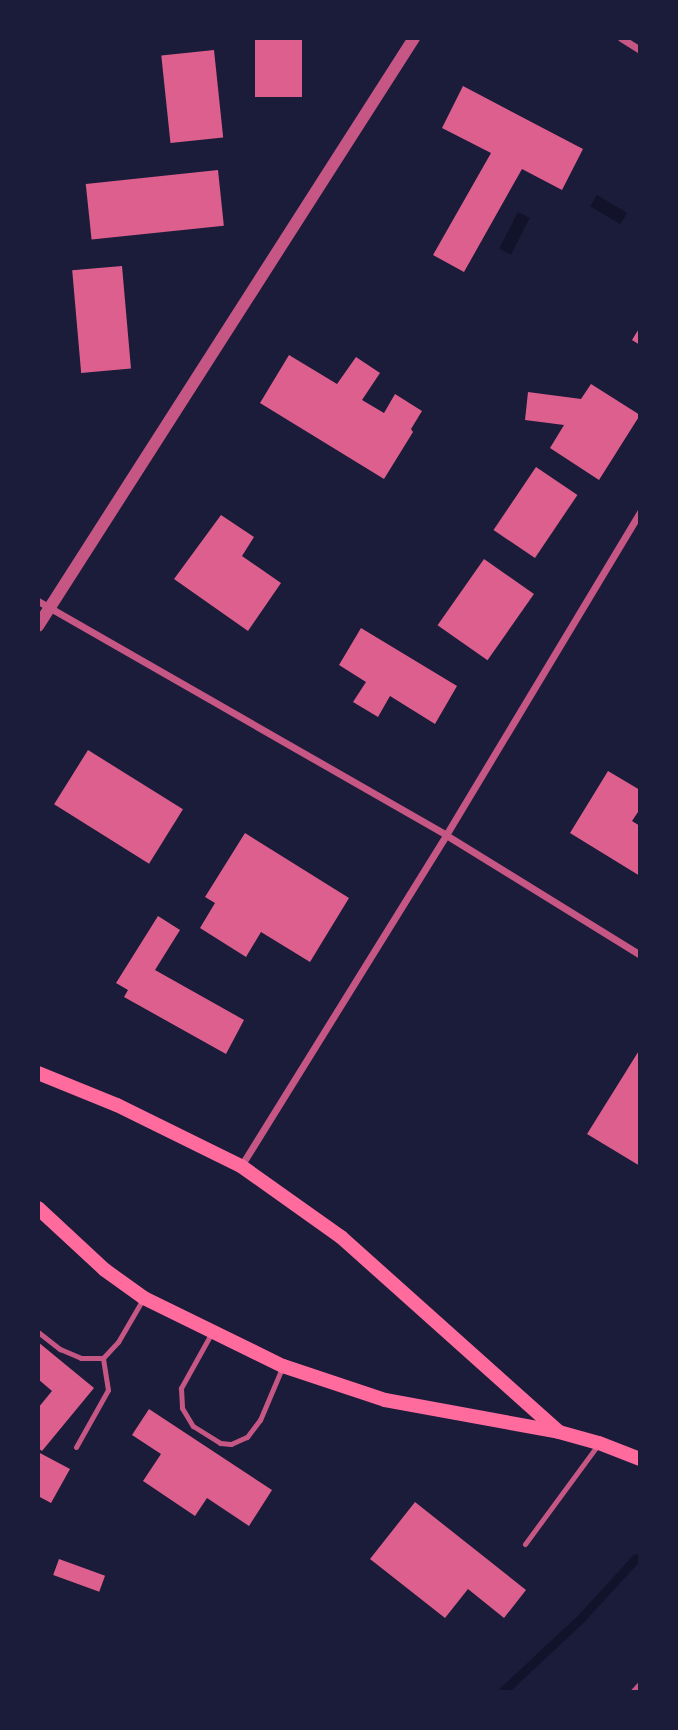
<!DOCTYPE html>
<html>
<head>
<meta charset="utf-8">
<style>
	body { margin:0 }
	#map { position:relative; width:678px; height:1730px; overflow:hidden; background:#1b1b3a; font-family:Ubuntu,sans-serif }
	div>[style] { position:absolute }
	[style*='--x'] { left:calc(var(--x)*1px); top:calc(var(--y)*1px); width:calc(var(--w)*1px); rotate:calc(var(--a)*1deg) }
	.water>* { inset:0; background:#12122b; transform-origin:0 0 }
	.stream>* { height:9px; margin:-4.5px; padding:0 4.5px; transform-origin:4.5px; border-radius:4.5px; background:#12122b }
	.building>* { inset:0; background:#dd5f8e; transform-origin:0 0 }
	.service>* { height:5px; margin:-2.5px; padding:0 2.5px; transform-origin:2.5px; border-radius:2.5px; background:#c65784 }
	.minor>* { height:7px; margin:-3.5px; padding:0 3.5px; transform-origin:3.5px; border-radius:3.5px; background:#c65784 }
	.tertiary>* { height:12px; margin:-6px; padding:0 6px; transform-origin:6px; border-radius:6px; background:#c65784 }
	.secondary>* { height:14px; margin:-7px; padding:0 7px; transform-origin:7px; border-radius:7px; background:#ff6b9d }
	span { translate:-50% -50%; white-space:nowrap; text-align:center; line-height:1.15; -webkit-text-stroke:5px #1b1b3a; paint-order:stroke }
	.frame { position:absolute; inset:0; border:40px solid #1b1b3a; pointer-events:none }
</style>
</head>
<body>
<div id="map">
	<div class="water">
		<i style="left:597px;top:195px;width:35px;height:13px;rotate:31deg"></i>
		<i style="left:518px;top:212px;width:13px;height:41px;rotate:27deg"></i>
	</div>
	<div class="stream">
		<i style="--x:502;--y:1692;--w:108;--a:-43.1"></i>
		<i style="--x:581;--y:1618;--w:81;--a:-47.5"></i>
	</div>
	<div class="building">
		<i style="left:255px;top:38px;width:47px;height:59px"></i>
		<i style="left:214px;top:50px;width:88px;height:53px;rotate:84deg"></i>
		<i style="clip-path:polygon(463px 86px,583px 149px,562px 190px,522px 169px,464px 272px,433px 255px,491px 153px,442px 128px)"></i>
		<i style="left:218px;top:170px;width:56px;height:133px;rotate:84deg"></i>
		<i style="left:122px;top:266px;width:103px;height:50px;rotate:85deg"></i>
		<i style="clip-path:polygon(640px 327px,640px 345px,632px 340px)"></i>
		<i style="clip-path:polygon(289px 355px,337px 384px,356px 357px,380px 373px,362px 400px,384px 413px,395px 394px,422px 411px,411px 429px,413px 432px,384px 479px,260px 403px)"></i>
		<i style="clip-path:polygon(591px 384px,640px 415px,599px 480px,550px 448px,564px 425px,525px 420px,528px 392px,581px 399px)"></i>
		<i style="left:536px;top:467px;width:50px;height:76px;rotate:34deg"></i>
		<i style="clip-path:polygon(221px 515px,254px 537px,242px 556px,281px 583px,248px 631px,174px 579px)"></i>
		<i style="left:484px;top:559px;width:61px;height:81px;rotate:35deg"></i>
		<i style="clip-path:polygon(361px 628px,457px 686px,435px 724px,390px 696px,378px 717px,353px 702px,366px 682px,339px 665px)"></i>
		<i style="left:88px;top:750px;width:112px;height:64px;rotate:32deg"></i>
		<i style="clip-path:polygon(608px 771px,640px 790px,640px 809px,632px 821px,640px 826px,640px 876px,570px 833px)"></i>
		<i style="clip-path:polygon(245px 833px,349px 898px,310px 962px,261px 932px,246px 957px,200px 928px,215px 903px,205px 897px)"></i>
		<i style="clip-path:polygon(158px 916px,180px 930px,155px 970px,244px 1020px,226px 1054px,124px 997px,128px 990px,116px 983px)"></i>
		<i style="clip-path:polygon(640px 1049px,640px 1166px,587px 1134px)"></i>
		<i style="clip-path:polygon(38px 1342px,94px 1388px,42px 1451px,38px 1448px,38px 1408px,52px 1391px,38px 1379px)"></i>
		<i style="clip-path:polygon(149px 1409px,272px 1490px,249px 1526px,207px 1498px,195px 1516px,143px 1481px,161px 1454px,132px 1435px)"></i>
		<i style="clip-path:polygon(38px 1452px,70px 1469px,51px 1503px,38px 1496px)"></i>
		<i style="clip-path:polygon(415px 1502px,526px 1590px,504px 1618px,468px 1589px,445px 1618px,370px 1559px)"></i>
		<i style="left:59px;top:1559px;width:49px;height:17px;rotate:20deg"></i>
	</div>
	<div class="service">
		<i style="--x:38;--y:1332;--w:28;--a:38"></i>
		<i style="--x:60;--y:1349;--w:23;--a:23"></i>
		<i style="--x:81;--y:1358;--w:22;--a:0"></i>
		<i style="--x:103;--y:1358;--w:22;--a:-47"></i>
		<i style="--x:118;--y:1342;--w:50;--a:-59.8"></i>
		<i style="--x:211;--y:1334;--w:62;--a:119.1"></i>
		<i style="--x:181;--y:1388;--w:20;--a:87"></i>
		<i style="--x:182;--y:1408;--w:21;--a:59"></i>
		<i style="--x:193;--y:1426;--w:32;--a:32"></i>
		<i style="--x:220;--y:1443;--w:11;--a:5"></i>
		<i style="--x:231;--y:1444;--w:17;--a:-24"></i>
		<i style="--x:247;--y:1437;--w:21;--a:-53"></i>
		<i style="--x:260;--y:1420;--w:56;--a:-67.1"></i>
		<i style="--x:76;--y:1447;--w:65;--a:-60.7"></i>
		<i style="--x:108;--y:1390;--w:32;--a:-99"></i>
		<i style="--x:525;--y:1544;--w:122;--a:-53.7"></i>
		<i style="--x:632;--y:1692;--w:12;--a:-48"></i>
	</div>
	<div class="minor">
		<i style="--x:621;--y:38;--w:22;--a:32"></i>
		<i style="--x:38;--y:601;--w:470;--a:29.8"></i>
		<i style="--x:446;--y:835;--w:228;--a:31.7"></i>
		<i style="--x:241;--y:1166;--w:389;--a:-58.2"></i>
		<i style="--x:446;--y:835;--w:377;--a:-59"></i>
	</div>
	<div class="tertiary">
		<i style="--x:38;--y:626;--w:698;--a:-57.4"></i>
	</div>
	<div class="secondary">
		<i style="--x:38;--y:1073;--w:85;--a:22.1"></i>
		<i style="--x:117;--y:1105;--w:138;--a:26.2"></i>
		<i style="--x:241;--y:1166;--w:123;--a:35.4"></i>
		<i style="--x:341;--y:1237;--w:291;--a:41.8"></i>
		<i style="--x:38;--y:1208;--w:91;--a:42.8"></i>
		<i style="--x:105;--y:1270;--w:48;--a:35.7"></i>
		<i style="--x:144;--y:1298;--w:155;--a:26.1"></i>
		<i style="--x:283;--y:1366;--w:108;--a:18.4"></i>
		<i style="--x:385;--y:1400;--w:177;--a:10.4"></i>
		<i style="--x:559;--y:1432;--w:41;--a:15.4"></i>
		<i style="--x:599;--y:1443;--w:44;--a:21.3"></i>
	</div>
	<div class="frame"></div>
</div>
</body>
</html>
